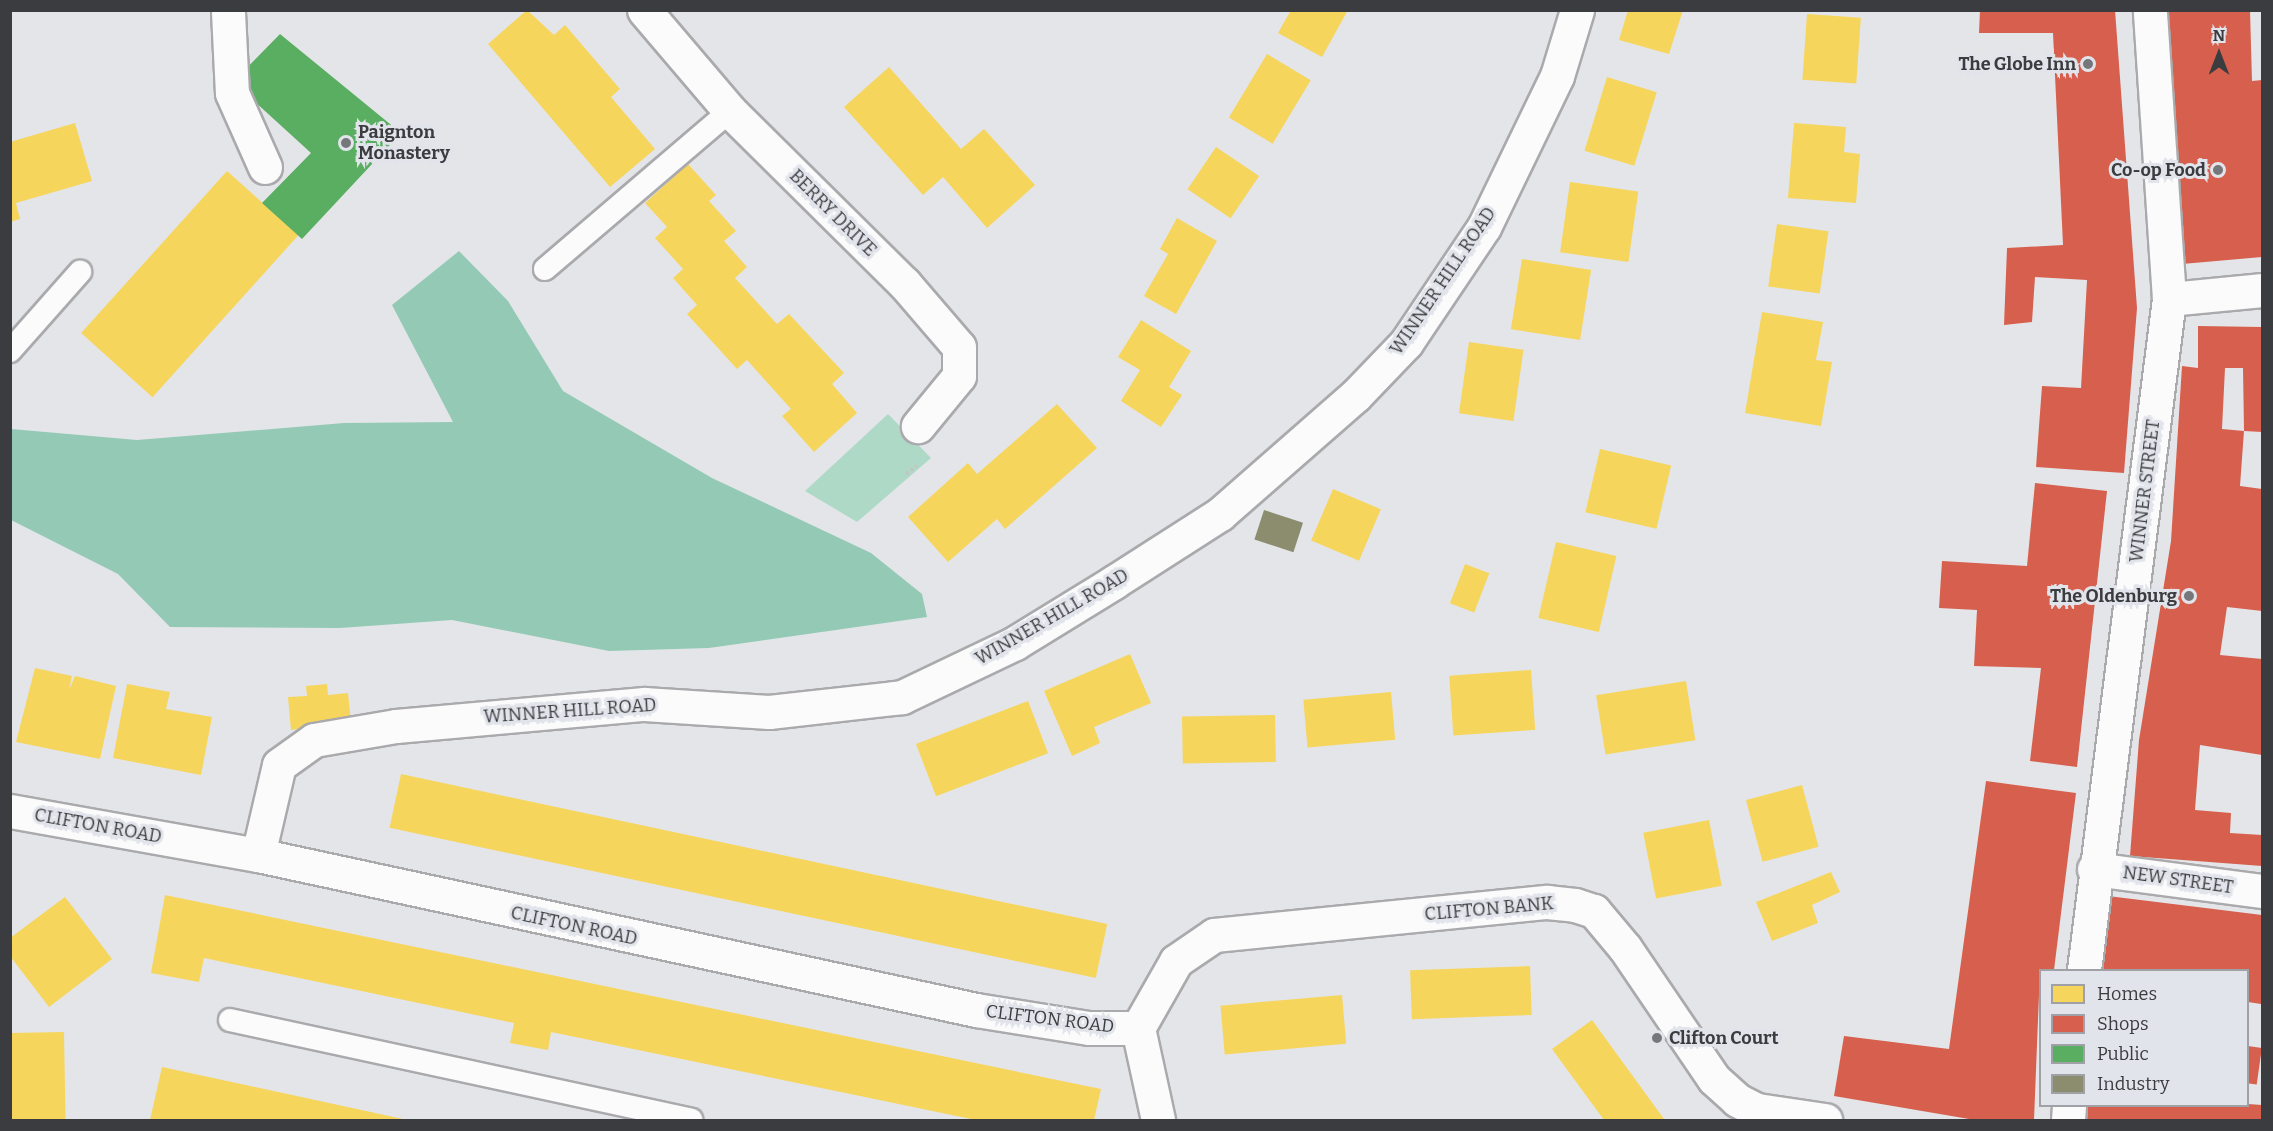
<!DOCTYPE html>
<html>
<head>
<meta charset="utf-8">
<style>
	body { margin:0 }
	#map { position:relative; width:2273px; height:1131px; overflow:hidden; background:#e4e5e9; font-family:Bitter,serif }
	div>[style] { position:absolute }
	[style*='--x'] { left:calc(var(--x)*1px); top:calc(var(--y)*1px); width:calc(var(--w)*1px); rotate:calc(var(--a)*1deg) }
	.green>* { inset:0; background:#afd9c7 }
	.forest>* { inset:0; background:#94cab5 }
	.homes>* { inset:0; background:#f6d55c; transform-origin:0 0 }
	.shops>* { inset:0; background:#d6604d; transform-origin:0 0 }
	.public>* { inset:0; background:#5aae61 }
	.industry>* { inset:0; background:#8c8c6e; transform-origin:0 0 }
	.path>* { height:4px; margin-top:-2px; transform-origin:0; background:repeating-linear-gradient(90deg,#c4c4c5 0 3px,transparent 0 6px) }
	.roads { filter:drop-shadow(2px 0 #aaaaad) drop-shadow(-2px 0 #aaaaad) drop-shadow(0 2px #aaaaad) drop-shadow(0 -2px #aaaaad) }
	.lane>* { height:22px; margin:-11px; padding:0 11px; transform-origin:11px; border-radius:11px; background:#fbfbfc }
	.street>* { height:33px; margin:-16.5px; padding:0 16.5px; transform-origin:16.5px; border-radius:16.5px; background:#fbfbfc }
	.secondary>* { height:33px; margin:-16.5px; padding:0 16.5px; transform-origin:16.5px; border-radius:16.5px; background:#fbfbfc }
	.dots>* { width:16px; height:16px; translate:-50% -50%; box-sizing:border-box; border:3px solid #e2e4eb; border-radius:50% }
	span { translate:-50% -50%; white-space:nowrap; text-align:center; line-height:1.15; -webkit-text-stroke:6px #e2e4eb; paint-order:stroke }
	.poi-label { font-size:18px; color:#3b3c3f; font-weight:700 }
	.right { translate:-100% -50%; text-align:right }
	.left { translate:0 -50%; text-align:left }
	.street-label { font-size:18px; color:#3b3c3f }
	.frame { position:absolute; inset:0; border:12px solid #3b3c3f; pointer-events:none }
	.legend { position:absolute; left:2039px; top:969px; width:210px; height:138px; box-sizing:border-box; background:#e2e4eb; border:2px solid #9fa1a6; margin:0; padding:8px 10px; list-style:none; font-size:18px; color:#3b3c3f }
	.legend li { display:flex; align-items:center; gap:12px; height:30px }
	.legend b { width:30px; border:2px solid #9fa1a6 }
	.north { position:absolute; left:2189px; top:24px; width:60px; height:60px; -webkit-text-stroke:4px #e2e4eb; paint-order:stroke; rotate:0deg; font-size:16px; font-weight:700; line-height:24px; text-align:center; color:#3b3c3f }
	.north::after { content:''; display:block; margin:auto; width:21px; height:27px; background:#3b3c3f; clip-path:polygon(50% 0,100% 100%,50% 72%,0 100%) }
</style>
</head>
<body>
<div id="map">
	<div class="green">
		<i style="clip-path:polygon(888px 414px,931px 458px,857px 522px,805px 491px)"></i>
	</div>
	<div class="forest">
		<i style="clip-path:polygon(459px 251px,508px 301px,563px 391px,712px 478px,871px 553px,922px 594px,927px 617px,709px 648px,609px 651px,452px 620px,340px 628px,170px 627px,118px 574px,11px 520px,11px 429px,137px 440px,344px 423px,453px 422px,392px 305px)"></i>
	</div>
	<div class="homes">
		<i style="clip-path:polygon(527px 10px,554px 35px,565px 25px,620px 89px,611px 97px,655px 149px,610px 187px,488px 44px)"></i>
		<i style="clip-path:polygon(1291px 10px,1348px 10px,1322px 57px,1278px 33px)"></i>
		<i style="clip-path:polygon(1628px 10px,1683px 10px,1669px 54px,1619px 40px)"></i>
		<i style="left:1807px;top:14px;width:54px;height:66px;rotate:4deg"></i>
		<i style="left:1267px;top:54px;width:51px;height:74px;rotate:31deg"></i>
		<i style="clip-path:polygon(889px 67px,961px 149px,984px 129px,1035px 185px,987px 228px,943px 177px,923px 195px,844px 107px)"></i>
		<i style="left:1607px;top:77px;width:52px;height:77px;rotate:17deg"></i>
		<i style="clip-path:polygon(75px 123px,92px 181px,16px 203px,20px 219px,10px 222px,10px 142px)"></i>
		<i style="clip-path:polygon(1794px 123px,1846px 127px,1844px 152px,1860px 154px,1856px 203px,1788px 198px)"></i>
		<i style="left:1216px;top:147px;width:52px;height:51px;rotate:34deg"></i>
		<i style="clip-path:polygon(688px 164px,716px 195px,709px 201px,736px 231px,724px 241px,747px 267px,735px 278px,777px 324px,789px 314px,844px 373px,832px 384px,857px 413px,814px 452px,782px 416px,791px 409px,747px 360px,737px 369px,687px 314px,697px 305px,673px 278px,683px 269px,655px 238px,667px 227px,645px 203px)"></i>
		<i style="left:227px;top:171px;width:96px;height:218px;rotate:42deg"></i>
		<i style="left:1570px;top:182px;width:69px;height:71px;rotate:8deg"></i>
		<i style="clip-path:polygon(1177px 218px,1217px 241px,1176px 314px,1144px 296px,1168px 254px,1160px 249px)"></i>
		<i style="left:1777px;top:224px;width:52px;height:63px;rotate:8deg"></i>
		<i style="left:1522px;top:259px;width:70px;height:71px;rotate:9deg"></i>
		<i style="clip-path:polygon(1762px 312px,1823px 322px,1816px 360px,1832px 362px,1821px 426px,1745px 413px)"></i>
		<i style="clip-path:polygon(1141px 320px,1191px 351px,1169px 387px,1182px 395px,1161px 427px,1121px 401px,1140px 370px,1118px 357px)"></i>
		<i style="left:1469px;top:342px;width:55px;height:72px;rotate:8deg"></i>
		<i style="clip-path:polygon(1057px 404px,1097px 448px,1005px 529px,997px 519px,948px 562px,908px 517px,968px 463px,977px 474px)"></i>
		<i style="left:1600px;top:449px;width:73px;height:65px;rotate:13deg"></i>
		<i style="left:1333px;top:489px;width:52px;height:56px;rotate:23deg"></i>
		<i style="left:1556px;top:542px;width:62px;height:78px;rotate:13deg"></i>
		<i style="left:1465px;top:564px;width:26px;height:42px;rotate:21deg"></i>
		<i style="clip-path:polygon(1130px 654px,1151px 703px,1094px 727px,1100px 743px,1072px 756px,1044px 691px)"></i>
		<i style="clip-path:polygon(35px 668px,72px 676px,69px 690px,75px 676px,116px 686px,100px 759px,16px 742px)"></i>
		<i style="left:1531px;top:670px;width:60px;height:82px;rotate:86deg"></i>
		<i style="left:1686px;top:681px;width:60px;height:91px;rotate:81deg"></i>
		<i style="clip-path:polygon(127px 684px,170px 692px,166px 709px,212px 717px,201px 775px,113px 758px)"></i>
		<i style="clip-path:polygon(327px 684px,328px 695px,348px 693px,351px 722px,291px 730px,288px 697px,307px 696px,306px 686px)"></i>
		<i style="left:1391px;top:692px;width:48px;height:88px;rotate:85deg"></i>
		<i style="left:1028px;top:701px;width:56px;height:120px;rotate:69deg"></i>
		<i style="left:1275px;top:715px;width:47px;height:93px;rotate:89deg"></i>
		<i style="left:401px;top:774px;width:722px;height:55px;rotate:12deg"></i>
		<i style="left:1802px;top:785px;width:64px;height:58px;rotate:75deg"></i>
		<i style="left:1709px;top:820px;width:67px;height:67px;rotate:79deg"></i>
		<i style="clip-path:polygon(1831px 872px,1840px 892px,1812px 905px,1818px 923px,1772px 941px,1756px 902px)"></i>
		<i style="clip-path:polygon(165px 895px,1101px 1089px,1094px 1120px,976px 1120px,551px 1032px,548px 1050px,510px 1043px,514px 1023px,204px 958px,199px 982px,151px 973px)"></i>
		<i style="clip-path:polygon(65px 897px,112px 959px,49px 1007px,10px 956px,10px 938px)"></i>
		<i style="left:1530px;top:966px;width:49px;height:120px;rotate:88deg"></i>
		<i style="left:1342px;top:995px;width:49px;height:122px;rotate:85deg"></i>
		<i style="clip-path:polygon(1592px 1020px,1664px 1119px,1662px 1120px,1604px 1120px,1552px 1049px)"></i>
		<i style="left:64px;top:1032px;width:88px;height:54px;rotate:89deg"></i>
		<i style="clip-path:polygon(162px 1067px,403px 1119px,403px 1120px,150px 1120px)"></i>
	</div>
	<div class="shops">
		<i style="clip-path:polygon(1980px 10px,2115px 10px,2137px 308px,2124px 473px,2036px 467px,2042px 386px,2081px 388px,2087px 280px,2035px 277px,2032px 322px,2004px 325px,2007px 248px,2063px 245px,2053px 33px,1979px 33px)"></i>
		<i style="clip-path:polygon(2165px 10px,2250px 10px,2252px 81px,2262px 80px,2262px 257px,2182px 264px)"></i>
		<i style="clip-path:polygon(2198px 326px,2262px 327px,2262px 432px,2244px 431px,2243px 368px,2225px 368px,2222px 429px,2244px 431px,2240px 486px,2262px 489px,2262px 611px,2227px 607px,2220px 655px,2262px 659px,2262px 755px,2200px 745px,2195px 810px,2231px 813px,2230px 833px,2262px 835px,2262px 866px,2130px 856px,2139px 740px,2171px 541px,2182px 366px,2198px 368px)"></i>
		<i style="clip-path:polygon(2035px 483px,2107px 491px,2077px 767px,2030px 761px,2041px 668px,1974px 666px,1977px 610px,1939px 608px,1942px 561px,2027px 566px)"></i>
		<i style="clip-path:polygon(1986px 781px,2076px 793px,2054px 970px,2040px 970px,2034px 1120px,1975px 1120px,1834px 1096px,1844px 1036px,1949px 1049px)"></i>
		<i style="clip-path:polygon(2108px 896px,2262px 915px,2261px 1004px,2248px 1002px,2248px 970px,2101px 970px)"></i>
		<i style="left:2248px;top:1046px;width:14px;height:37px;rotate:8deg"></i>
		<i style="clip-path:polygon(2248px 1104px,2262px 1105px,2262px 1120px,2087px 1120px,2088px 1106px)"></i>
	</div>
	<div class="public">
		<i style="clip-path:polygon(280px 34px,401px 133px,302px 239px,262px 203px,311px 153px,233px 82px)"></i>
	</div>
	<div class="industry">
		<i style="left:1264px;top:510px;width:41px;height:31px;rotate:18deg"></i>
	</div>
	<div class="path">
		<i style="--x:906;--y:474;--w:14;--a:-39"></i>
	</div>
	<div class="roads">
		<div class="lane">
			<i style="--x:545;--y:269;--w:243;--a:-40.5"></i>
			<i style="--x:10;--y:351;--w:106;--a:-48.5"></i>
			<i style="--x:230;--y:1020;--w:472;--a:12.2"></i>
		</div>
		<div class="street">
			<i style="--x:644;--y:10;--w:133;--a:49.6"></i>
			<i style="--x:730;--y:111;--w:245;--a:44.7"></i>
			<i style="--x:904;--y:283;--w:84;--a:49.3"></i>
			<i style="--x:959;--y:347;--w:29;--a:90"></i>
			<i style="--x:959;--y:376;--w:65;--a:129.4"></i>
			<i style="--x:228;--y:12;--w:81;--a:87.2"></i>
			<i style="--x:232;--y:93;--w:81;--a:66"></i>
			<i style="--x:2169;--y:299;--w:93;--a:-5.5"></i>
			<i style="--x:10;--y:811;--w:252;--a:10.1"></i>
			<i style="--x:258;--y:855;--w:735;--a:12.18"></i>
			<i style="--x:976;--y:1010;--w:114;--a:9.1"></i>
			<i style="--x:1089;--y:1028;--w:49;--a:0"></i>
			<i style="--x:258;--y:855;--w:92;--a:-76.9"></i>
			<i style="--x:279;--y:765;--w:43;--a:-35.5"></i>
			<i style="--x:314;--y:740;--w:83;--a:-9.7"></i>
			<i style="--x:396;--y:726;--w:249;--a:-5.1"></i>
			<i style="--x:644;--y:704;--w:125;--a:3.7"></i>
			<i style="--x:769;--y:712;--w:134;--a:-6.4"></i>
			<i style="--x:902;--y:697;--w:125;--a:-25.5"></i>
			<i style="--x:1015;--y:643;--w:116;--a:-31.6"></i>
			<i style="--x:1114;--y:582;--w:126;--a:-32.7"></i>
			<i style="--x:1220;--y:514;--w:179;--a:-41.2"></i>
			<i style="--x:1355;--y:396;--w:74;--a:-46.1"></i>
			<i style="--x:1406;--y:343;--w:140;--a:-56.1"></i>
			<i style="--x:1484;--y:227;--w:168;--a:-64.2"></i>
			<i style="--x:1557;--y:76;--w:69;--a:-73.1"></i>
			<i style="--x:2094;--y:869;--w:169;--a:7.5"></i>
			<i style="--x:1138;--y:1028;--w:77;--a:-60.4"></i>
			<i style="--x:1176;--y:961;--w:46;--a:-34.4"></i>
			<i style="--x:1214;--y:935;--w:335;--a:-5.7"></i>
			<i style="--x:1547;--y:902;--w:28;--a:6"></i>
			<i style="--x:1575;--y:905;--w:20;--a:18"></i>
			<i style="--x:1594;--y:911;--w:48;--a:50"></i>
			<i style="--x:1625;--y:948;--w:158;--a:55.8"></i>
			<i style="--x:1714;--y:1079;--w:31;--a:42"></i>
			<i style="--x:1737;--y:1100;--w:22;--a:27"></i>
			<i style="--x:1757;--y:1110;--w:69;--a:8.4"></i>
			<i style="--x:1138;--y:1028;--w:94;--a:77.7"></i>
		</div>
		<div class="secondary">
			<i style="--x:2084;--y:970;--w:676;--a:-82.78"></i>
			<i style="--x:2169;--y:299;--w:290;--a:-93.8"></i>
			<i style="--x:2068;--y:1120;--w:14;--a:-86"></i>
		</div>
	</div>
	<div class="dots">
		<i style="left:2088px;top:64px;background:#76777a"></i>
		<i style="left:346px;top:143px;background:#76777a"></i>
		<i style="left:2218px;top:170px;background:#76777a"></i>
		<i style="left:2189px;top:596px;background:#76777a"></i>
		<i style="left:1657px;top:1038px;background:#76777a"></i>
	</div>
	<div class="poi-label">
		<span class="right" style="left:2076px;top:64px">The Globe Inn</span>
		<span class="left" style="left:358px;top:143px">Paignton<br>Monastery</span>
		<span class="right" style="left:2206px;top:170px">Co-op Food</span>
		<span class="right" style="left:2177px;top:596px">The Oldenburg</span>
		<span class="left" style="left:1669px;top:1038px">Clifton Court</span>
	</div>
	<div class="street-label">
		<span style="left:833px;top:213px;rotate:45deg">BERRY DRIVE</span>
		<span style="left:1443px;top:281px;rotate:-56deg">WINNER HILL ROAD</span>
		<span style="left:2145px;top:491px;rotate:-83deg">WINNER STREET</span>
		<span style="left:1052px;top:617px;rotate:-30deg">WINNER HILL ROAD</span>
		<span style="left:570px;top:711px;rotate:-4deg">WINNER HILL ROAD</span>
		<span style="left:98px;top:826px;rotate:10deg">CLIFTON ROAD</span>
		<span style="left:2178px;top:880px;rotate:8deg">NEW STREET</span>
		<span style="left:1489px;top:909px;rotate:-5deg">CLIFTON BANK</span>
		<span style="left:574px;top:926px;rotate:12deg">CLIFTON ROAD</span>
		<span style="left:1050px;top:1019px;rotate:7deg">CLIFTON ROAD</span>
	</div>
	<div class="frame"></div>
	<ul class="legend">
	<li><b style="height:16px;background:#f6d55c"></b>Homes</li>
	<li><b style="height:16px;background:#d6604d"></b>Shops</li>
	<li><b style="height:16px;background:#5aae61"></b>Public</li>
	<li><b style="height:16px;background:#8c8c6e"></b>Industry</li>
	</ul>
	<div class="north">N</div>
</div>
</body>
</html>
